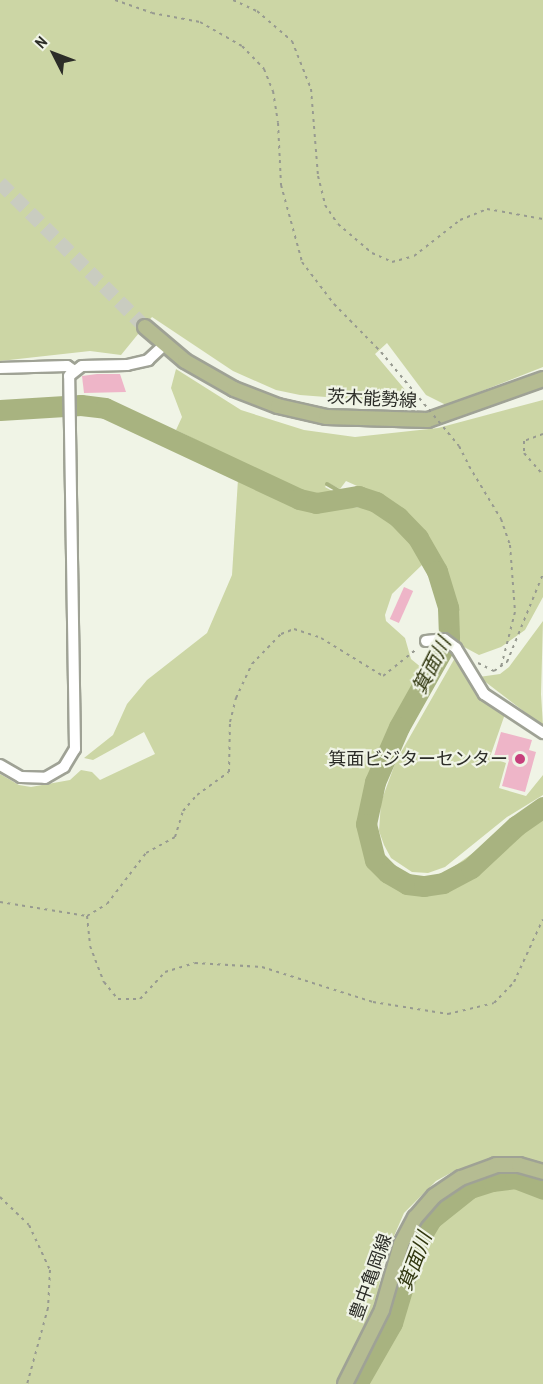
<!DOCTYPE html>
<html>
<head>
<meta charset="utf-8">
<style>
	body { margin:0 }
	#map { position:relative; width:543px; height:1384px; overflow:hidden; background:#f0f4e6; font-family:"Archivo Narrow","Noto Sans JP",sans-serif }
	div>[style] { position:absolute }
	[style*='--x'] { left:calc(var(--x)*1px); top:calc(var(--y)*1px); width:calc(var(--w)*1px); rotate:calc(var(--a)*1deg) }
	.green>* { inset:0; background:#ccd6a5 }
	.stream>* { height:4px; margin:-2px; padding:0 2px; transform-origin:2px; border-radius:2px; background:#a8b380 }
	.river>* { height:21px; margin:-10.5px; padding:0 10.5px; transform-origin:10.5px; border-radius:10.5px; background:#a8b380 }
	.building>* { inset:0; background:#eeb5c8; transform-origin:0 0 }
	.major-tunnel>* { height:14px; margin-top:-7px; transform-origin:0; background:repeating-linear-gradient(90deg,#c9ccc0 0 14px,transparent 0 21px) }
	.path>* { height:2px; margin-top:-1px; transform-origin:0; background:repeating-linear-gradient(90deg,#979a90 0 3px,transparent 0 7.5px) }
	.roads { filter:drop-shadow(2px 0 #9fa295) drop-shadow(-2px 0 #9fa295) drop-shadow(0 2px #9fa295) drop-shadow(0 -2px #9fa295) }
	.minor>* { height:10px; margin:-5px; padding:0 5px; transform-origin:5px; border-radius:5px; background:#fff }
	.major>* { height:14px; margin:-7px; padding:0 7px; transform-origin:7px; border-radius:7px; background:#b5bc92 }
	.path-bridge>* { height:2px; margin-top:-1px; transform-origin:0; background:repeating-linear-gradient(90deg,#979a90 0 3px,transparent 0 7.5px) }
	.dots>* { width:16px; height:16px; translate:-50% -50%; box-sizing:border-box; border:3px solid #f0f4e6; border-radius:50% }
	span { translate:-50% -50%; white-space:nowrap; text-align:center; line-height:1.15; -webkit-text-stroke:4.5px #f0f4e6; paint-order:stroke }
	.street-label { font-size:18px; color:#2c2d28 }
	.poi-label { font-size:18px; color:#2c2d28 }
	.right { translate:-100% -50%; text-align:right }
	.water-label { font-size:20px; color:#323810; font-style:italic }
	.north { position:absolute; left:24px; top:24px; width:60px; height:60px; -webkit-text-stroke:4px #f0f4e6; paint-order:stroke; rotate:312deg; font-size:16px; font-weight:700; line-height:24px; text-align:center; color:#2c2d28 }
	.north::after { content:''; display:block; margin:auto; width:21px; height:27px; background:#2c2d28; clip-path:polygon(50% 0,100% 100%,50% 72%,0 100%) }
</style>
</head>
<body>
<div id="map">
	<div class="green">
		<i style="clip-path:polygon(0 0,543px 0,543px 367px,446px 405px,426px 395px,387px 343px,375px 354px,417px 404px,300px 395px,276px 390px,233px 371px,152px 317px,121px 355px,90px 351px,0 361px)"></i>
		<i style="clip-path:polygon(176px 369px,241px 410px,304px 430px,355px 437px,438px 428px,543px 400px,543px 597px,525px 630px,501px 647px,479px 655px,453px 641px,454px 607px,443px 565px,402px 512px,386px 499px,346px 481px,340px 489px,328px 483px,325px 487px,336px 493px,304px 493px,176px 430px,182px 417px,171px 388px)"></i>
		<i style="clip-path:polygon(238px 479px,309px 509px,367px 507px,412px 539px,425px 562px,392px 594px,385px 615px,386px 621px,405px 638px,411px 659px,434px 678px,386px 765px,376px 793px,372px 831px,375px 846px,386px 864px,414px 879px,438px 878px,543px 803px,543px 1167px,520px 1158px,494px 1159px,456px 1170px,436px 1181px,404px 1213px,384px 1259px,375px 1308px,338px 1384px,0 1384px,0 774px,19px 785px,31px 787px,70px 780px,81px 770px,92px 772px,100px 780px,155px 754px,144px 732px,93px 760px,84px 758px,113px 735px,127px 704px,147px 680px,207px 633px,232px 575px)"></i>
		<i style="clip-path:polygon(543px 621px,541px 694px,543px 726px,479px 677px,500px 674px,509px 667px)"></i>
		<i style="clip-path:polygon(456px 656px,476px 690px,505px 714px,490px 757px,506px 763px,499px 788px,526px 796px,543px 775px,543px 795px,507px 817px,445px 867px,428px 873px,412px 872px,391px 858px,384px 845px,379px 831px,381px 802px,396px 761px)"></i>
		<i style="clip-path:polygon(516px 1185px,543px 1198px,543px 1384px,368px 1384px,398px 1323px,423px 1248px,436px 1223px,452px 1206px,481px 1192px)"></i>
	</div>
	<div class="stream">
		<i style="--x:327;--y:484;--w:24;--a:30"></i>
	</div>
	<div class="river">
		<i style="--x:0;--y:410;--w:81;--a:-3.5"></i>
		<i style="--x:81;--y:405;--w:24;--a:7"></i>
		<i style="--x:105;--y:408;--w:214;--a:25.1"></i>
		<i style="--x:299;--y:499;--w:17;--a:13"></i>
		<i style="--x:316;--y:503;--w:43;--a:-9.5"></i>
		<i style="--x:358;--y:496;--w:19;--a:18"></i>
		<i style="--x:376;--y:502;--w:27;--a:34"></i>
		<i style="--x:398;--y:517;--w:29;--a:46"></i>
		<i style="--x:418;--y:538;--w:38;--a:60"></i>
		<i style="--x:437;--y:571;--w:39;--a:73"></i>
		<i style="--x:448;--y:608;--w:30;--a:88"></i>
		<i style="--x:449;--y:638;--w:102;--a:119.3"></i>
		<i style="--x:399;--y:727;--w:60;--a:113.6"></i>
		<i style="--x:375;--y:782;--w:43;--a:102.1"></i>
		<i style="--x:366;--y:824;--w:37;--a:76"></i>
		<i style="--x:375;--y:860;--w:18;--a:45"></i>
		<i style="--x:388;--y:873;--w:22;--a:30"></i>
		<i style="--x:407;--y:884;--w:17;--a:7"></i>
		<i style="--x:424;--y:886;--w:19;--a:-9"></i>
		<i style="--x:443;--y:883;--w:32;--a:-28"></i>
		<i style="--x:471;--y:868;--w:62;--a:-43"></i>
		<i style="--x:516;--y:826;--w:33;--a:-35"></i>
		<i style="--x:357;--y:1384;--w:70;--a:-60.2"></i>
		<i style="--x:392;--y:1323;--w:80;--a:-73.4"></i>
		<i style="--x:415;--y:1246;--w:31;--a:-59"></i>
		<i style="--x:431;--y:1219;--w:50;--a:-38.5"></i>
		<i style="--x:470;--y:1188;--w:23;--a:-18"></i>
		<i style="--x:492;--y:1181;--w:23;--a:-7"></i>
		<i style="--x:515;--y:1178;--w:30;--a:21"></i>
	</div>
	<div class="building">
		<i style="clip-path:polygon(97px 374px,120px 374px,126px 392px,84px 393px,82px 376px)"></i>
		<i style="left:404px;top:587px;width:10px;height:35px;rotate:24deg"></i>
		<i style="clip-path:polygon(501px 732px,532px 740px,529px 750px,536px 752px,525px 792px,502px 786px,509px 760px,494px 756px)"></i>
	</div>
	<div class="major-tunnel">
		<i style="--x:0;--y:183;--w:204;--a:44.8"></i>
	</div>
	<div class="path">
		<i style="--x:115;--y:0;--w:39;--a:19"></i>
		<i style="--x:152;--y:13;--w:49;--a:10.6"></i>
		<i style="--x:200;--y:22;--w:48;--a:29.7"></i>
		<i style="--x:242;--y:46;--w:32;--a:46"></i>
		<i style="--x:264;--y:69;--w:24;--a:68"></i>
		<i style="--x:273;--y:91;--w:32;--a:81"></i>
		<i style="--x:278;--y:123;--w:62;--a:87.2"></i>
		<i style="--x:281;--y:185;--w:80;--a:74.7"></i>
		<i style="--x:302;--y:262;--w:53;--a:52.7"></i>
		<i style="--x:334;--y:304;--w:67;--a:45.6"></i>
		<i style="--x:233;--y:0;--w:26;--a:25"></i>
		<i style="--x:257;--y:11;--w:46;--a:40.6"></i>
		<i style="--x:292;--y:41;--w:52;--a:68.4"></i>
		<i style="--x:311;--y:89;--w:87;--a:85.4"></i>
		<i style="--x:318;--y:176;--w:30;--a:76"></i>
		<i style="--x:325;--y:205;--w:23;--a:56"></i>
		<i style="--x:338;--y:224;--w:45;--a:40.5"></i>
		<i style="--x:372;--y:253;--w:22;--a:24"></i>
		<i style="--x:392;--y:262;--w:23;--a:-15"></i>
		<i style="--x:414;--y:256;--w:58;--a:-38"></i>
		<i style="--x:460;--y:220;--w:29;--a:-22"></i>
		<i style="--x:487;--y:209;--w:57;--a:10.1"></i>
		<i style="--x:543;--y:434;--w:20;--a:160"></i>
		<i style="--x:524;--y:441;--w:12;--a:90"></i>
		<i style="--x:524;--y:453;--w:29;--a:49"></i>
		<i style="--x:469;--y:466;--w:62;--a:58.9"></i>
		<i style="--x:501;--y:519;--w:28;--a:71"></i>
		<i style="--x:510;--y:545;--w:67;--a:85.7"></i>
		<i style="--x:515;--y:612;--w:57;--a:104.3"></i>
		<i style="--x:478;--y:663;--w:18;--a:27"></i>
		<i style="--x:494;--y:671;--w:16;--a:-35"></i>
		<i style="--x:507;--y:662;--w:95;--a:-67.8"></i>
		<i style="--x:0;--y:902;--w:88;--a:9.1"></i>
		<i style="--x:87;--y:916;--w:23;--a:-31"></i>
		<i style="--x:107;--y:904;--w:64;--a:-52.6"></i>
		<i style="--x:146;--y:853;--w:33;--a:-29"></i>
		<i style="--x:175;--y:837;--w:27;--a:-73"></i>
		<i style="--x:183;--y:811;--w:21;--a:-49"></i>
		<i style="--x:197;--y:795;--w:39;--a:-36"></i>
		<i style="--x:229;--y:772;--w:50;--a:-88.9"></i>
		<i style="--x:230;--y:722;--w:25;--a:-76"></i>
		<i style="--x:236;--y:698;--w:38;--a:-65"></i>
		<i style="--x:252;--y:664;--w:42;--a:-46"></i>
		<i style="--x:281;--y:634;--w:14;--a:-21"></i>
		<i style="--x:294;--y:629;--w:28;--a:18"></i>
		<i style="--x:321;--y:638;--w:73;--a:31.5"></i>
		<i style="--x:383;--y:676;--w:45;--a:-38.7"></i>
		<i style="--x:87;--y:916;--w:30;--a:84"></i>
		<i style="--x:90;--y:946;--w:39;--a:69"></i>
		<i style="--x:104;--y:982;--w:22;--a:51"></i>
		<i style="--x:118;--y:999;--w:22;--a:0"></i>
		<i style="--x:140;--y:999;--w:37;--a:-47"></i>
		<i style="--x:165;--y:972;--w:31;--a:-17"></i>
		<i style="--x:195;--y:963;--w:67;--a:3.4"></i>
		<i style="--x:262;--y:967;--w:116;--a:17.5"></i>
		<i style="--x:373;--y:1002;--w:76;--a:9.1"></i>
		<i style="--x:448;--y:1014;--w:47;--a:-13.4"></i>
		<i style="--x:494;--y:1003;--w:29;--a:-46"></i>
		<i style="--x:514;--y:982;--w:69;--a:-65.3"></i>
		<i style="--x:0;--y:1197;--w:40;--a:44"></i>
		<i style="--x:29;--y:1225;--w:50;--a:65"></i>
		<i style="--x:50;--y:1270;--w:38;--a:93"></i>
		<i style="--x:48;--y:1308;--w:79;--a:105.4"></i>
	</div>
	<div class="roads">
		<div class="minor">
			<i style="--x:0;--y:368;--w:67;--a:-1.7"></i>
			<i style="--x:67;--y:366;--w:7;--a:34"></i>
			<i style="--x:426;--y:641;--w:18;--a:-6"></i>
			<i style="--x:444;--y:639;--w:15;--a:37"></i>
			<i style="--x:456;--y:648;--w:54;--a:58.7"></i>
			<i style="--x:484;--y:694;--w:71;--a:33.5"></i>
			<i style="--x:0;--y:765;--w:24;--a:30"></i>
			<i style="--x:21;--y:777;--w:24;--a:2"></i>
			<i style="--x:45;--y:778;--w:22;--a:-30"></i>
			<i style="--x:64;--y:767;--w:21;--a:-59"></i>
			<i style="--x:75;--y:749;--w:373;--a:-90.9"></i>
			<i style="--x:69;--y:376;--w:16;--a:-38"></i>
			<i style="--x:82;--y:366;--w:45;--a:-1.3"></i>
			<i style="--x:127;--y:365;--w:22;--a:-13"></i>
			<i style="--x:148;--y:360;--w:23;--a:-43"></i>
		</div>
		<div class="major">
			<i style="--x:145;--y:327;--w:52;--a:40.4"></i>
			<i style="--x:185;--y:361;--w:56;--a:29.7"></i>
			<i style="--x:234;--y:389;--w:47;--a:21.1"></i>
			<i style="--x:278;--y:406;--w:49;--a:12.9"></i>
			<i style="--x:326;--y:417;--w:102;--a:1.7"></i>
			<i style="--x:428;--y:420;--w:122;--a:-19.6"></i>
			<i style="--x:345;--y:1384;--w:83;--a:-63.4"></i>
			<i style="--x:382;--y:1310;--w:69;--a:-73.9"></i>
			<i style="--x:401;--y:1244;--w:30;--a:-62"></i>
			<i style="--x:415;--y:1218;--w:29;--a:-49"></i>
			<i style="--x:434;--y:1196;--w:32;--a:-34"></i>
			<i style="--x:461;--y:1178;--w:37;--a:-20"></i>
			<i style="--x:496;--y:1165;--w:23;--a:0"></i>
			<i style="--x:519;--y:1165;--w:25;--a:16"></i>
		</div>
	</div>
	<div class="path-bridge">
		<i style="--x:381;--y:352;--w:122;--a:50.3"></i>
		<i style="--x:459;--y:446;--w:22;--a:63"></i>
	</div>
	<div class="dots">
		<i style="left:520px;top:759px;background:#c73f7c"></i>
	</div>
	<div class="street-label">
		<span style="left:372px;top:399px;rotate:3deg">茨木能勢線</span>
		<span style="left:371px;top:1277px;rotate:-70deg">豊中亀岡線</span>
	</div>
	<div class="poi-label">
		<span class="right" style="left:508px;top:759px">箕面ビジターセンター</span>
	</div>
	<div class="water-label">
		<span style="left:431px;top:665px;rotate:-63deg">箕面川</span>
		<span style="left:414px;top:1261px;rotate:-69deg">箕面川</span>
	</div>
	<div class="north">N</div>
</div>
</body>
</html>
